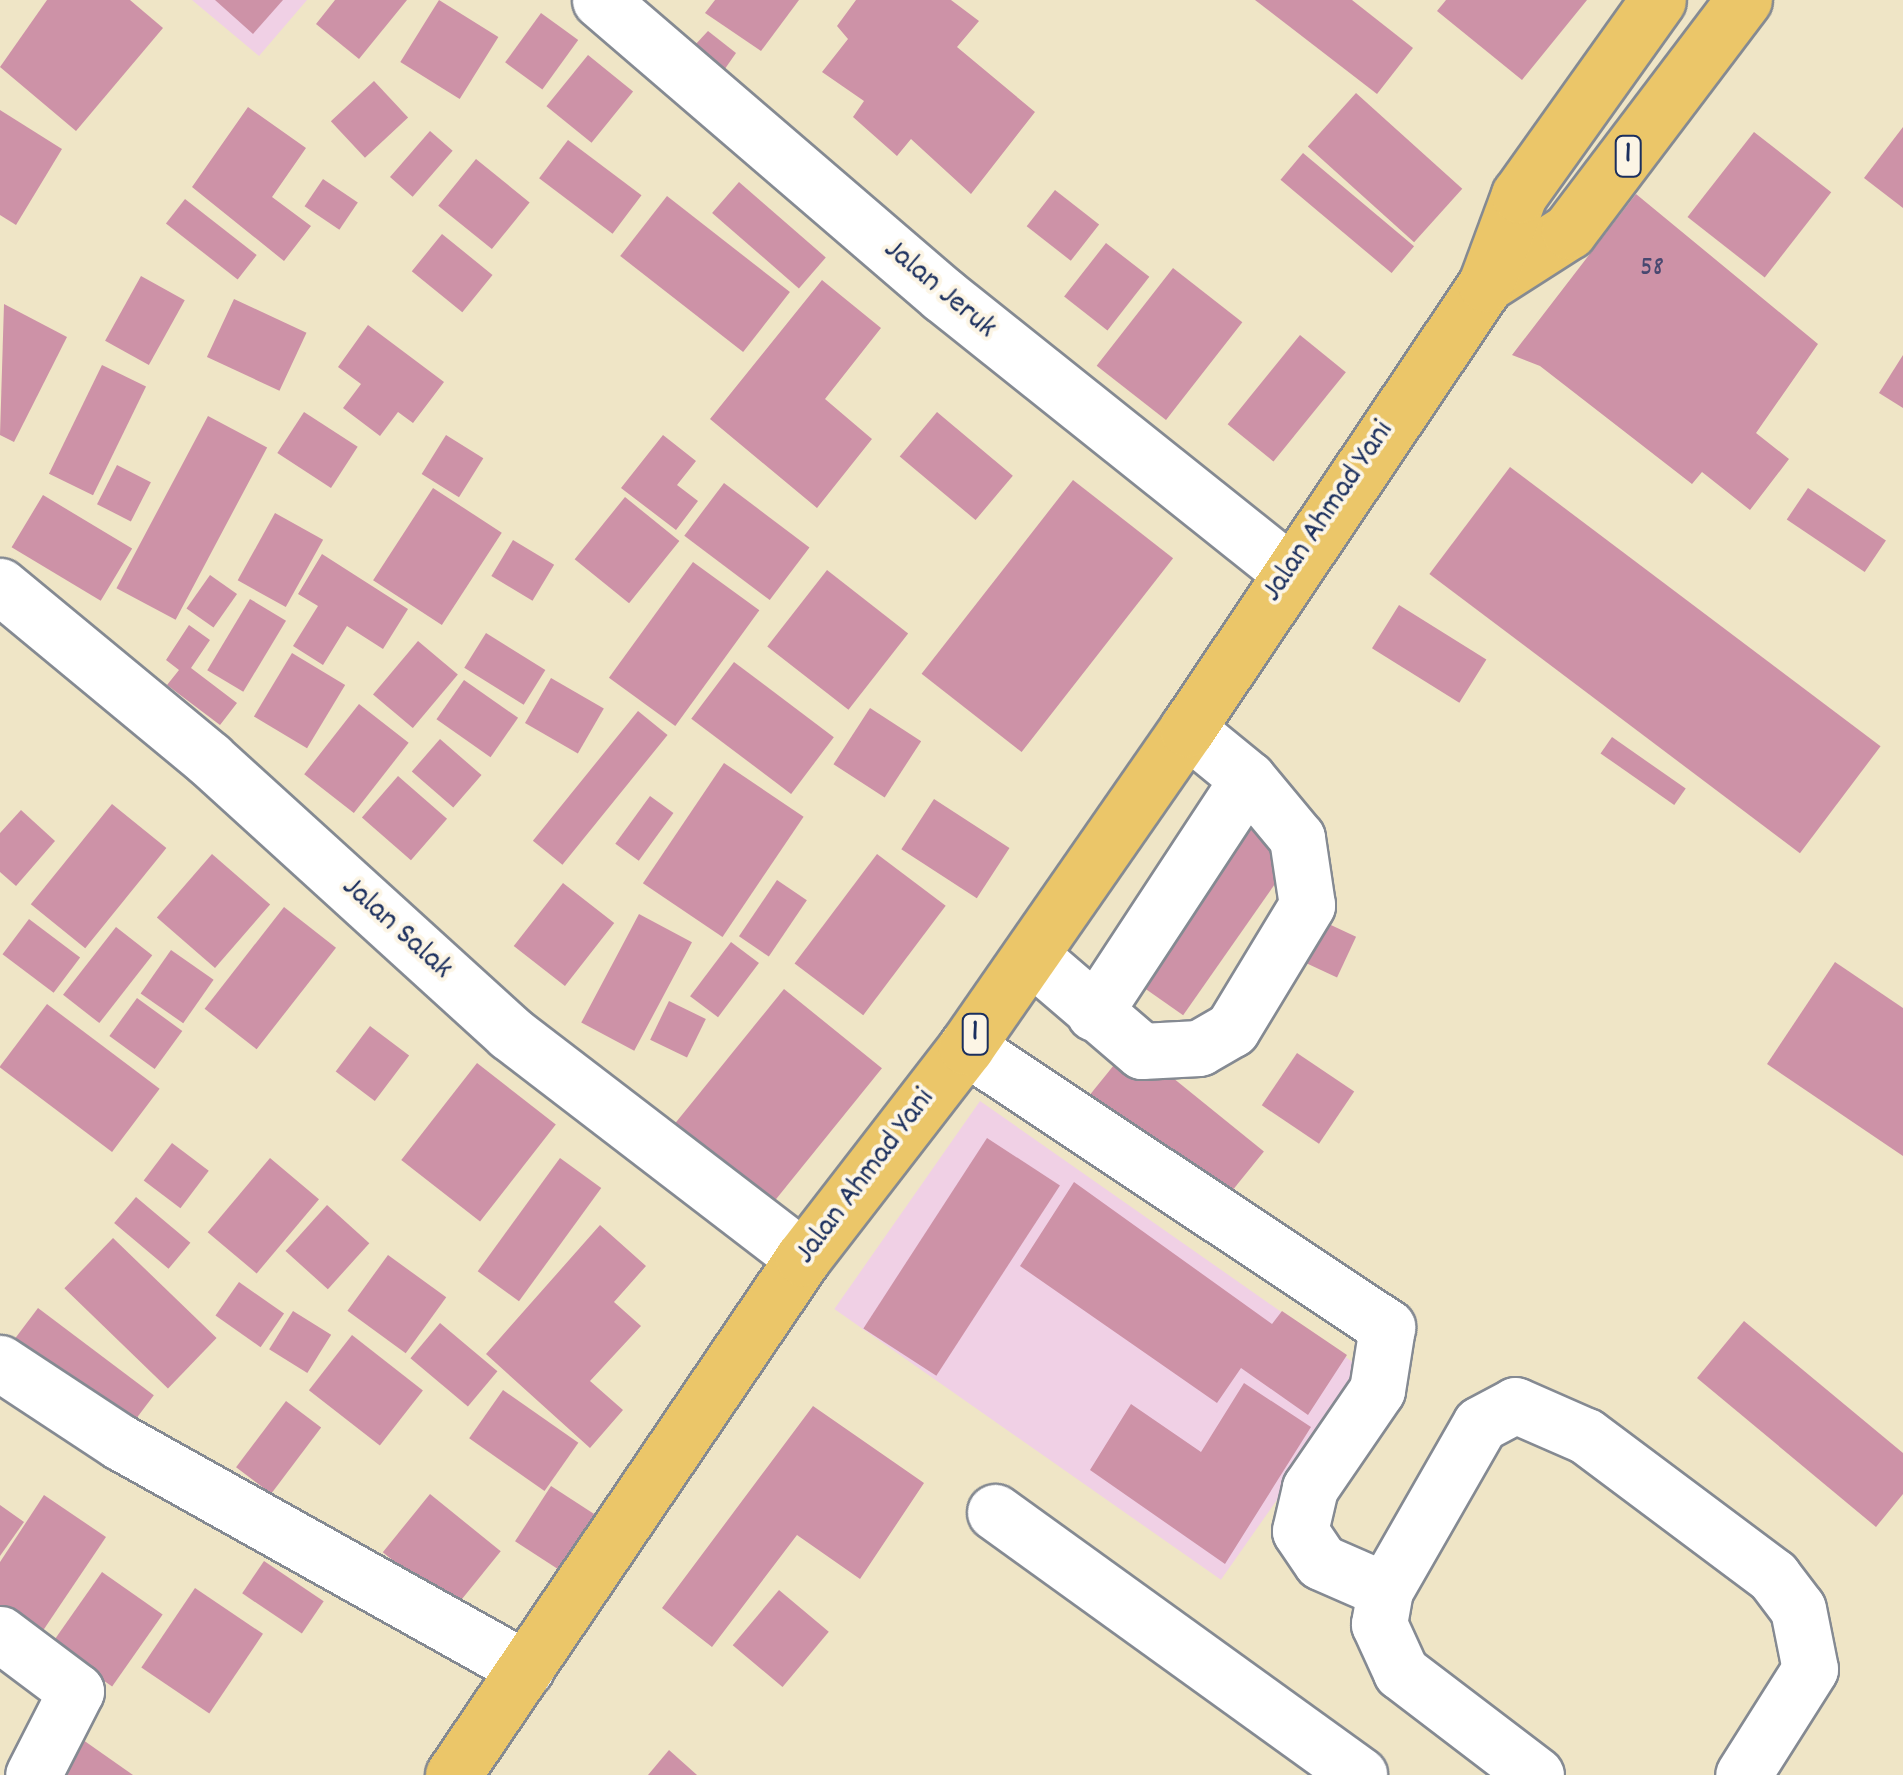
<!DOCTYPE html>
<html>
<head>
<meta charset="utf-8">
<style>
	body { margin:0 }
	#map { position:relative; width:1903px; height:1775px; overflow:hidden; background:#efe5c6; font-family:Dekko,sans-serif }
	div>[style] { position:absolute }
	[style*='--x'] { left:calc(var(--x)*1px); top:calc(var(--y)*1px); width:calc(var(--w)*1px); rotate:calc(var(--a)*1deg) }
	.built>* { inset:0; background:#f0d0e5; transform-origin:0 0 }
	.building>* { inset:0; background:#cd92a7; transform-origin:0 0 }
	.roads { filter:drop-shadow(2px 0 #858a92) drop-shadow(-2px 0 #858a92) drop-shadow(0 2px #858a92) drop-shadow(0 -2px #858a92) }
	.minor>* { height:55px; margin:-27.5px; padding:0 27.5px; transform-origin:27.5px; border-radius:27.5px; background:#fff }
	.highway>* { height:55px; margin:-27.5px; padding:0 27.5px; transform-origin:27.5px; border-radius:27.5px; background:#ebc669 }
	span { translate:-50% -50%; white-space:nowrap; text-align:center; line-height:1.15; -webkit-text-stroke:8px #fcf5e5; paint-order:stroke }
	.number-label { font-size:28px; color:#484870 }
	.number-label span { -webkit-text-stroke-width:0 }
	.shield-label span { padding:2px 8px; background:#fcf5e5; border:2px solid; border-radius:8px; -webkit-text-stroke-width:0 }
	.shield-label { font-size:30px; color:#1b2f5e; font-weight:700 }
	.street-label { font-size:32px; color:#1b2f5e }
</style>
</head>
<body>
<div id="map">
	<div class="built">
		<i style="clip-path:polygon(192px 0,307px 0,259px 56px)"></i>
		<i style="left:980px;top:1101px;width:472px;height:254px;rotate:35deg"></i>
	</div>
	<div class="building">
		<i style="clip-path:polygon(47px 0,130px 0,163px 28px,76px 131px,0 67px)"></i>
		<i style="clip-path:polygon(215px 0,283px 0,253px 34px)"></i>
		<i style="clip-path:polygon(335px 0,407px 0,359px 59px,316px 24px)"></i>
		<i style="left:439px;top:0;width:70px;height:73px;rotate:32deg"></i>
		<i style="clip-path:polygon(715px 0,799px 0,761px 51px,705px 13px)"></i>
		<i style="clip-path:polygon(856px 0,951px 0,979px 21px,957px 47px,1035px 112px,971px 194px,911px 139px,897px 156px,853px 117px,864px 101px,822px 72px,848px 39px,837px 26px)"></i>
		<i style="clip-path:polygon(1255px 0,1352px 0,1413px 48px,1377px 94px)"></i>
		<i style="clip-path:polygon(1446px 0,1587px 0,1522px 80px,1437px 11px)"></i>
		<i style="left:541px;top:13px;width:46px;height:61px;rotate:36deg"></i>
		<i style="clip-path:polygon(708px 31px,736px 53px,713px 86px,680px 61px)"></i>
		<i style="left:588px;top:55px;width:58px;height:66px;rotate:39deg"></i>
		<i style="left:374px;top:81px;width:50px;height:59px;rotate:47deg"></i>
		<i style="left:1356px;top:93px;width:143px;height:72px;rotate:42deg"></i>
		<i style="clip-path:polygon(248px 107px,306px 148px,272px 197px,311px 226px,284px 261px,192px 187px)"></i>
		<i style="clip-path:polygon(0 110px,62px 149px,16px 225px,0 215px)"></i>
		<i style="clip-path:polygon(1903px 127px,1903px 208px,1864px 178px)"></i>
		<i style="left:430px;top:131px;width:30px;height:61px;rotate:41deg"></i>
		<i style="left:1754px;top:132px;width:98px;height:108px;rotate:38deg"></i>
		<i style="left:568px;top:140px;width:92px;height:48px;rotate:37deg"></i>
		<i style="left:1303px;top:153px;width:145px;height:35px;rotate:40deg"></i>
		<i style="left:476px;top:159px;width:69px;height:60px;rotate:39deg"></i>
		<i style="left:323px;top:179px;width:42px;height:33px;rotate:34deg"></i>
		<i style="left:739px;top:182px;width:115px;height:41px;rotate:41deg"></i>
		<i style="left:1055px;top:190px;width:56px;height:46px;rotate:38deg"></i>
		<i style="clip-path:polygon(1636px 194px,1818px 344px,1756px 433px,1789px 459px,1750px 510px,1702px 472px,1692px 484px,1540px 366px,1512px 355px)"></i>
		<i style="left:667px;top:196px;width:156px;height:76px;rotate:38deg"></i>
		<i style="left:185px;top:199px;width:91px;height:31px;rotate:38deg"></i>
		<i style="left:442px;top:234px;width:65px;height:48px;rotate:39deg"></i>
		<i style="left:1106px;top:243px;width:55px;height:68px;rotate:38deg"></i>
		<i style="left:1173px;top:268px;width:88px;height:124px;rotate:38deg"></i>
		<i style="left:141px;top:276px;width:50px;height:74px;rotate:29deg"></i>
		<i style="clip-path:polygon(822px 280px,881px 328px,825px 399px,872px 439px,817px 508px,710px 419px)"></i>
		<i style="left:234px;top:299px;width:80px;height:64px;rotate:25deg"></i>
		<i style="clip-path:polygon(4px 304px,67px 337px,14px 442px,0 435px)"></i>
		<i style="clip-path:polygon(368px 325px,444px 382px,413px 423px,398px 412px,380px 436px,343px 408px,361px 384px,338px 367px)"></i>
		<i style="left:1300px;top:335px;width:59px;height:115px;rotate:39deg"></i>
		<i style="clip-path:polygon(1903px 355px,1903px 408px,1879px 393px)"></i>
		<i style="left:102px;top:365px;width:49px;height:121px;rotate:26deg"></i>
		<i style="left:304px;top:412px;width:64px;height:49px;rotate:33deg"></i>
		<i style="left:937px;top:412px;width:99px;height:58px;rotate:40deg"></i>
		<i style="left:208px;top:416px;width:67px;height:195px;rotate:28deg"></i>
		<i style="left:446px;top:435px;width:44px;height:46px;rotate:32deg"></i>
		<i style="clip-path:polygon(663px 435px,696px 461px,677px 485px,698px 501px,676px 530px,621px 488px)"></i>
		<i style="left:117px;top:465px;width:38px;height:44px;rotate:27deg"></i>
		<i style="left:1510px;top:467px;width:464px;height:134px;rotate:37deg"></i>
		<i style="left:1073px;top:480px;width:127px;height:246px;rotate:38deg"></i>
		<i style="left:724px;top:483px;width:107px;height:66px;rotate:37deg"></i>
		<i style="left:433px;top:488px;width:82px;height:110px;rotate:33deg"></i>
		<i style="left:1808px;top:488px;width:94px;height:38px;rotate:34deg"></i>
		<i style="left:43px;top:495px;width:104px;height:61px;rotate:31deg"></i>
		<i style="left:625px;top:497px;width:70px;height:80px;rotate:39deg"></i>
		<i style="left:275px;top:513px;width:55px;height:77px;rotate:29deg"></i>
		<i style="left:513px;top:540px;width:48px;height:42px;rotate:31deg"></i>
		<i style="clip-path:polygon(322px 554px,408px 609px,383px 649px,347px 626px,323px 665px,293px 646px,318px 606px,298px 594px)"></i>
		<i style="left:693px;top:562px;width:82px;height:143px;rotate:36deg"></i>
		<i style="left:827px;top:570px;width:103px;height:97px;rotate:38deg"></i>
		<i style="left:210px;top:575px;width:33px;height:41px;rotate:35deg"></i>
		<i style="left:250px;top:599px;width:42px;height:83px;rotate:31deg"></i>
		<i style="left:1399px;top:605px;width:103px;height:51px;rotate:32deg"></i>
		<i style="clip-path:polygon(189px 625px,210px 640px,191px 668px,237px 703px,220px 725px,167px 685px,179px 670px,166px 660px)"></i>
		<i style="left:486px;top:633px;width:70px;height:41px;rotate:32deg"></i>
		<i style="left:418px;top:641px;width:52px;height:70px;rotate:40deg"></i>
		<i style="left:292px;top:653px;width:62px;height:74px;rotate:31deg"></i>
		<i style="left:734px;top:662px;width:125px;height:71px;rotate:37deg"></i>
		<i style="left:551px;top:678px;width:61px;height:52px;rotate:30deg"></i>
		<i style="left:464px;top:680px;width:66px;height:48px;rotate:35deg"></i>
		<i style="left:359px;top:704px;width:63px;height:89px;rotate:38deg"></i>
		<i style="left:870px;top:708px;width:61px;height:67px;rotate:33deg"></i>
		<i style="left:638px;top:711px;width:38px;height:167px;rotate:39deg"></i>
		<i style="left:1612px;top:737px;width:90px;height:20px;rotate:35deg"></i>
		<i style="left:440px;top:739px;width:55px;height:43px;rotate:41deg"></i>
		<i style="left:724px;top:763px;width:96px;height:145px;rotate:34deg"></i>
		<i style="left:398px;top:776px;width:65px;height:55px;rotate:41deg"></i>
		<i style="left:650px;top:796px;width:29px;height:59px;rotate:36deg"></i>
		<i style="left:934px;top:799px;width:90px;height:60px;rotate:33deg"></i>
		<i style="left:112px;top:804px;width:70px;height:129px;rotate:39deg"></i>
		<i style="clip-path:polygon(21px 810px,55px 841px,16px 886px,0 872px,0 833px)"></i>
		<i style="left:1246px;top:826px;width:57px;height:191px;rotate:35deg"></i>
		<i style="left:212px;top:854px;width:77px;height:84px;rotate:41deg"></i>
		<i style="left:877px;top:854px;width:86px;height:137px;rotate:37deg"></i>
		<i style="left:777px;top:880px;width:36px;height:68px;rotate:34deg"></i>
		<i style="left:563px;top:883px;width:65px;height:80px;rotate:38deg"></i>
		<i style="left:284px;top:907px;width:66px;height:129px;rotate:38deg"></i>
		<i style="left:639px;top:914px;width:60px;height:123px;rotate:28deg"></i>
		<i style="left:29px;top:919px;width:64px;height:44px;rotate:37deg"></i>
		<i style="left:1318px;top:919px;width:42px;height:45px;rotate:25deg"></i>
		<i style="left:116px;top:927px;width:46px;height:86px;rotate:38deg"></i>
		<i style="left:731px;top:942px;width:35px;height:68px;rotate:37deg"></i>
		<i style="left:171px;top:950px;width:52px;height:53px;rotate:35deg"></i>
		<i style="clip-path:polygon(1835px 962px,1903px 1008px,1903px 1156px,1767px 1064px)"></i>
		<i style="left:784px;top:989px;width:126px;height:179px;rotate:39deg"></i>
		<i style="left:137px;top:998px;width:56px;height:47px;rotate:36deg"></i>
		<i style="left:669px;top:1001px;width:41px;height:43px;rotate:26deg"></i>
		<i style="left:47px;top:1004px;width:141px;height:79px;rotate:37deg"></i>
		<i style="left:370px;top:1026px;width:49px;height:57px;rotate:37deg"></i>
		<i style="left:1131px;top:1044px;width:171px;height:72px;rotate:39deg"></i>
		<i style="left:1297px;top:1053px;width:69px;height:63px;rotate:34deg"></i>
		<i style="left:477px;top:1063px;width:100px;height:123px;rotate:38deg"></i>
		<i style="left:987px;top:1138px;width:87px;height:227px;rotate:33deg"></i>
		<i style="left:172px;top:1143px;width:46px;height:47px;rotate:37deg"></i>
		<i style="left:270px;top:1158px;width:64px;height:97px;rotate:40deg"></i>
		<i style="left:560px;top:1158px;width:51px;height:140px;rotate:36deg"></i>
		<i style="clip-path:polygon(1074px 1182px,1272px 1324px,1282px 1311px,1347px 1355px,1308px 1415px,1241px 1368px,1217px 1403px,1020px 1266px)"></i>
		<i style="left:136px;top:1197px;width:71px;height:34px;rotate:40deg"></i>
		<i style="left:327px;top:1205px;width:57px;height:62px;rotate:42deg"></i>
		<i style="clip-path:polygon(600px 1225px,646px 1266px,614px 1302px,641px 1326px,590px 1381px,623px 1410px,590px 1448px,486px 1354px)"></i>
		<i style="left:113px;top:1238px;width:144px;height:70px;rotate:44deg"></i>
		<i style="left:388px;top:1255px;width:72px;height:69px;rotate:36deg"></i>
		<i style="left:239px;top:1282px;width:55px;height:41px;rotate:35deg"></i>
		<i style="left:38px;top:1308px;width:145px;height:40px;rotate:37deg"></i>
		<i style="left:293px;top:1311px;width:45px;height:45px;rotate:32deg"></i>
		<i style="clip-path:polygon(1744px 1321px,1903px 1453px,1903px 1494px,1876px 1527px,1697px 1378px)"></i>
		<i style="left:440px;top:1323px;width:75px;height:46px;rotate:40deg"></i>
		<i style="left:352px;top:1335px;width:90px;height:70px;rotate:38deg"></i>
		<i style="clip-path:polygon(1244px 1383px,1311px 1427px,1225px 1564px,1090px 1470px,1131px 1404px,1201px 1452px)"></i>
		<i style="left:503px;top:1390px;width:92px;height:59px;rotate:35deg"></i>
		<i style="left:286px;top:1401px;width:44px;height:83px;rotate:37deg"></i>
		<i style="clip-path:polygon(813px 1406px,924px 1483px,860px 1579px,797px 1535px,712px 1647px,662px 1608px)"></i>
		<i style="left:551px;top:1486px;width:62px;height:66px;rotate:33deg"></i>
		<i style="left:430px;top:1494px;width:91px;height:75px;rotate:39deg"></i>
		<i style="clip-path:polygon(44px 1495px,106px 1537px,38px 1638px,0 1613px,0 1562px)"></i>
		<i style="clip-path:polygon(0 1505px,24px 1522px,0 1556px)"></i>
		<i style="left:264px;top:1561px;width:72px;height:39px;rotate:34deg"></i>
		<i style="left:102px;top:1572px;width:74px;height:88px;rotate:35deg"></i>
		<i style="left:195px;top:1588px;width:82px;height:96px;rotate:34deg"></i>
		<i style="left:779px;top:1590px;width:65px;height:72px;rotate:40deg"></i>
		<i style="clip-path:polygon(76px 1735px,133px 1775px,49px 1775px)"></i>
		<i style="clip-path:polygon(669px 1750px,697px 1775px,648px 1775px)"></i>
	</div>
	<div class="roads">
		<div class="minor">
			<i style="--x:600;--y:0;--w:452;--a:40.7"></i>
			<i style="--x:943;--y:295;--w:440;--a:38.6"></i>
			<i style="--x:0;--y:586;--w:271;--a:39.6"></i>
			<i style="--x:209;--y:759;--w:407;--a:42.3"></i>
			<i style="--x:510;--y:1033;--w:369;--a:37.5"></i>
			<i style="--x:1031;--y:956;--w:146;--a:40.6"></i>
			<i style="--x:1142;--y:1051;--w:57;--a:-3"></i>
			<i style="--x:1199;--y:1048;--w:38;--a:-30"></i>
			<i style="--x:1232;--y:1029;--w:145;--a:-58.8"></i>
			<i style="--x:1307;--y:905;--w:68;--a:-98.5"></i>
			<i style="--x:1297;--y:838;--w:77;--a:-129.7"></i>
			<i style="--x:1248;--y:779;--w:79;--a:-140.7"></i>
			<i style="--x:1094;--y:1013;--w:280;--a:-56.7"></i>
			<i style="--x:966;--y:1047;--w:506;--a:33.63"></i>
			<i style="--x:1387;--y:1327;--w:64;--a:99"></i>
			<i style="--x:1377;--y:1390;--w:119;--a:124.4"></i>
			<i style="--x:1310;--y:1488;--w:44;--a:103.1"></i>
			<i style="--x:1300;--y:1531;--w:37;--a:56"></i>
			<i style="--x:1321;--y:1562;--w:70;--a:23.6"></i>
			<i style="--x:0;--y:1363;--w:144;--a:33.4"></i>
			<i style="--x:120;--y:1442;--w:465;--a:29.2"></i>
			<i style="--x:995;--y:1512;--w:449;--a:35.8"></i>
			<i style="--x:0;--y:1634;--w:95;--a:36.9"></i>
			<i style="--x:76;--y:1691;--w:94;--a:117.1"></i>
			<i style="--x:1536;--y:1775;--w:170;--a:-142.7"></i>
			<i style="--x:1401;--y:1672;--w:53;--a:-114.6"></i>
			<i style="--x:1379;--y:1624;--w:35;--a:-80"></i>
			<i style="--x:1385;--y:1590;--w:191;--a:-60.2"></i>
			<i style="--x:1480;--y:1424;--w:40;--a:-28"></i>
			<i style="--x:1515;--y:1405;--w:77;--a:23.6"></i>
			<i style="--x:1586;--y:1436;--w:234;--a:36.8"></i>
			<i style="--x:1773;--y:1576;--w:41;--a:52.9"></i>
			<i style="--x:1798;--y:1609;--w:61;--a:78.7"></i>
			<i style="--x:1810;--y:1669;--w:125;--a:122.3"></i>
		</div>
		<div class="highway">
			<i style="--x:1486;--y:284;--w:98;--a:-32.6"></i>
			<i style="--x:1569;--y:231;--w:290;--a:-52.9"></i>
			<i style="--x:453;--y:1775;--w:624;--a:-55.9"></i>
			<i style="--x:803;--y:1258;--w:267;--a:-52.3"></i>
			<i style="--x:966;--y:1047;--w:387;--a:-55.2"></i>
			<i style="--x:1187;--y:729;--w:536;--a:-56.1"></i>
			<i style="--x:1486;--y:284;--w:95;--a:-69.7"></i>
			<i style="--x:1519;--y:195;--w:239;--a:-54.5"></i>
		</div>
	</div>
	<div class="number-label">
		<span style="left:1652px;top:269px">58</span>
	</div>
	<div class="shield-label">
		<span style="left:1628px;top:156px">1</span>
		<span style="left:975px;top:1034px">1</span>
	</div>
	<div class="street-label">
		<span style="left:939px;top:290px;rotate:40deg">Jalan Jeruk</span>
		<span style="left:1329px;top:512px;rotate:-56deg">Jalan Ahmad Yani</span>
		<span style="left:396px;top:929px;rotate:42deg">Jalan Salak</span>
		<span style="left:866px;top:1177px;rotate:-53deg">Jalan Ahmad Yani</span>
	</div>
</div>
</body>
</html>
